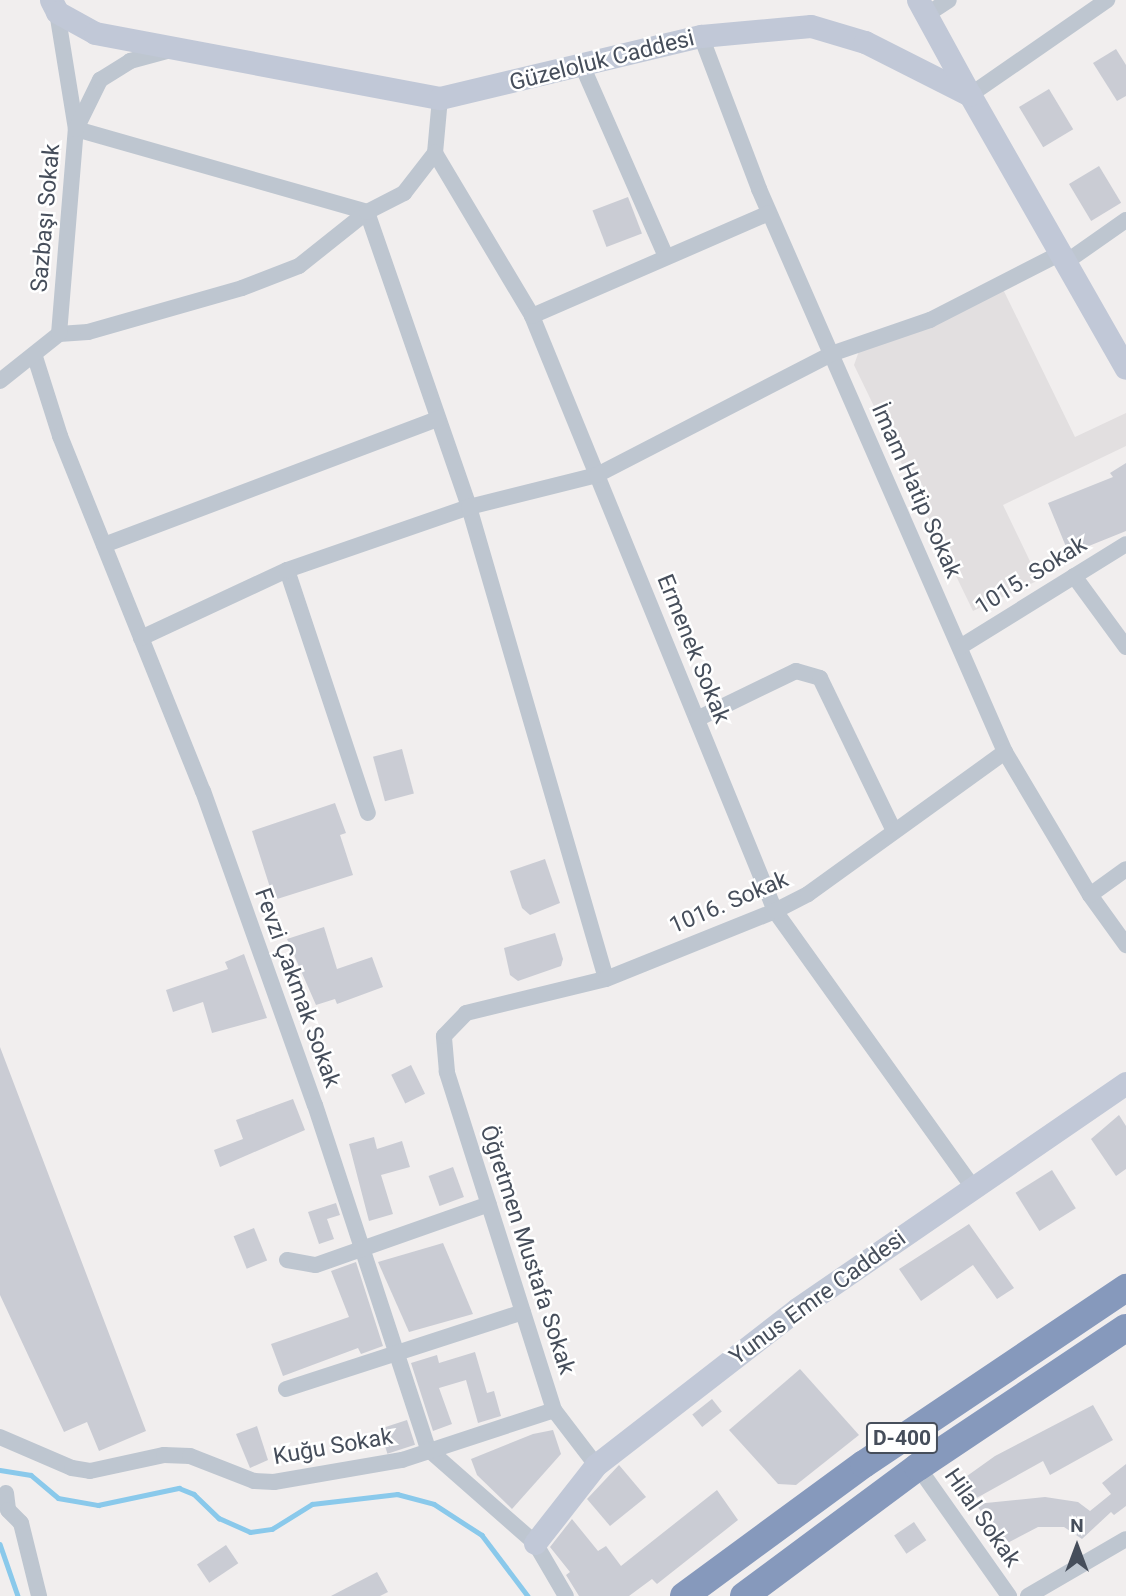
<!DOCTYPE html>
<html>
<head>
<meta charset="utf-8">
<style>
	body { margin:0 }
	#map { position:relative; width:1126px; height:1596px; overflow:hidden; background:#f1eeee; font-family:Roboto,sans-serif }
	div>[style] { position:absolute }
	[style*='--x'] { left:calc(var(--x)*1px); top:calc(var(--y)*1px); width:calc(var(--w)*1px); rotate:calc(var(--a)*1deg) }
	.education>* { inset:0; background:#e2dfe0 }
	.stream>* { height:4.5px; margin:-2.25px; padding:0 2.25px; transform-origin:2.25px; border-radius:2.25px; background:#8ac9eb }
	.building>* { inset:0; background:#caccd4; transform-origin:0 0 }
	.street>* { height:16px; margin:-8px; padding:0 8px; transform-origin:8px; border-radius:8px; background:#bec6d0 }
	.secondary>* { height:23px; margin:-11.5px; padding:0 11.5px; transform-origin:11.5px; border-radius:11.5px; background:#c1c8d7 }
	.highway>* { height:28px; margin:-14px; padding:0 14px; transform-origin:14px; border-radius:14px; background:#8699bc }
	span { translate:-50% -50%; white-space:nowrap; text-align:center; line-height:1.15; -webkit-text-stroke:5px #fff; paint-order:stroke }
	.shield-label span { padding:2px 5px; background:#fff; border:2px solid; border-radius:5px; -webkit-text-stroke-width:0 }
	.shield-label { font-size:21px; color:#464e5b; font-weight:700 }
	.street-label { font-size:23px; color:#464e5b }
	.north { position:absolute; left:1042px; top:1512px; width:70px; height:70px; -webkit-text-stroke:5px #fff; paint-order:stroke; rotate:0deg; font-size:19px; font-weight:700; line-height:28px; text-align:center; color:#464e5b }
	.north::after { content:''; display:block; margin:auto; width:24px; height:32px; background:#464e5b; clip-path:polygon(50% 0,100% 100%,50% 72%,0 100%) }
</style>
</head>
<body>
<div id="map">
	<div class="education">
		<i style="clip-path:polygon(1000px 283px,1075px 437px,1126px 413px,1126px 446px,1003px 505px,1039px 580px,973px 611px,854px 365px,859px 351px)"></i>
	</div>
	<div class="stream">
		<i style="--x:0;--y:1470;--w:31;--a:9"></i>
		<i style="--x:31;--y:1475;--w:35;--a:40"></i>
		<i style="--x:58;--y:1498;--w:41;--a:9.9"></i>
		<i style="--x:98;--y:1505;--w:83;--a:-11.9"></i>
		<i style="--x:179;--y:1488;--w:16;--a:22"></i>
		<i style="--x:194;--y:1494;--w:35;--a:44"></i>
		<i style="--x:219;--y:1518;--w:34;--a:24"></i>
		<i style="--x:250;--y:1532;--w:22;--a:-8"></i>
		<i style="--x:272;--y:1529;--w:47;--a:-32"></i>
		<i style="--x:312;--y:1504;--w:86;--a:-6.7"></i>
		<i style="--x:397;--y:1494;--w:38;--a:15"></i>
		<i style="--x:434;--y:1504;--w:57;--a:32.9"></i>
		<i style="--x:482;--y:1535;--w:76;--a:53"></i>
		<i style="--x:0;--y:1544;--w:55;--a:70.9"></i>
	</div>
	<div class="building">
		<i style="clip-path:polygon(1116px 49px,1126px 65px,1126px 96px,1117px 101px,1093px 63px)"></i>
		<i style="left:1049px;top:89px;width:47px;height:35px;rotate:59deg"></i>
		<i style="left:1099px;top:166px;width:43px;height:35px;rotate:59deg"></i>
		<i style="left:628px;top:197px;width:39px;height:38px;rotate:69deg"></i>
		<i style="clip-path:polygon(1126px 463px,1126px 531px,1069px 554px,1048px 503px,1113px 477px,1110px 473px)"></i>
		<i style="left:402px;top:749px;width:46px;height:30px;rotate:75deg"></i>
		<i style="clip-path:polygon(335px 803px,346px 833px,340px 835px,353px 875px,274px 900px,252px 831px)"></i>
		<i style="clip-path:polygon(545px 859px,560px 903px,530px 915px,522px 908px,510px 871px)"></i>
		<i style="clip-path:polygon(324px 927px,337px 969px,372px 957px,383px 987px,337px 1004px,335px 999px,316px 1005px,287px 939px)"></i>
		<i style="clip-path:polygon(555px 933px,563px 959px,561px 966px,518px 981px,510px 975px,504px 948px)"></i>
		<i style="clip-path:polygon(244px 954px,267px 1018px,212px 1033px,203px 1002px,173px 1012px,166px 990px,228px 969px,225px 962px)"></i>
		<i style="clip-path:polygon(0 1047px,146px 1431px,99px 1451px,87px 1422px,64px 1432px,0 1295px)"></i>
		<i style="left:411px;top:1065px;width:32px;height:22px;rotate:64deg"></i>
		<i style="clip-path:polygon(293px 1099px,305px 1130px,220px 1167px,214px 1150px,243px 1139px,236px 1120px)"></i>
		<i style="clip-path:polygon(1119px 1115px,1126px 1126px,1126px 1169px,1116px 1176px,1091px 1139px)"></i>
		<i style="clip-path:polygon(374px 1137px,377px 1149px,402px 1141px,410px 1167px,381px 1175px,393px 1214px,369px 1221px,349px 1144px)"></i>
		<i style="left:453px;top:1167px;width:32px;height:26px;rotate:70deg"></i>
		<i style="left:1052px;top:1170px;width:45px;height:43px;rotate:58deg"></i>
		<i style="clip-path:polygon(336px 1203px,340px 1215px,327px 1219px,334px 1239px,319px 1244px,308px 1212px)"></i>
		<i style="clip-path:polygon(969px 1224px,1014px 1288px,997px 1299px,973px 1265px,921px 1301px,899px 1269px)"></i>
		<i style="left:254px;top:1228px;width:35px;height:22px;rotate:68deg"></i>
		<i style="clip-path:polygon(443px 1243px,473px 1314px,409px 1332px,378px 1262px)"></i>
		<i style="clip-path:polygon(356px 1262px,383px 1346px,361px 1354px,358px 1348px,283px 1376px,271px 1344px,349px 1317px,331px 1271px)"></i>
		<i style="clip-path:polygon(475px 1352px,487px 1393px,494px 1391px,501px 1416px,478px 1423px,466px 1380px,439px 1388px,452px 1424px,433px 1431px,411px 1363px,437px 1355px,439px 1363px)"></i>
		<i style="clip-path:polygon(800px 1369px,859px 1435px,796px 1485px,778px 1484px,729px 1430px)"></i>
		<i style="left:712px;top:1399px;width:16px;height:25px;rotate:52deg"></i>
		<i style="clip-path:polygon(1093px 1405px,1113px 1440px,1050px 1475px,1043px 1461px,973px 1500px,960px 1481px,995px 1456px)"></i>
		<i style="left:407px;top:1420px;width:26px;height:29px;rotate:72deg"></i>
		<i style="clip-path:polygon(257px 1426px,268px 1460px,250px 1468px,236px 1434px)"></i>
		<i style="clip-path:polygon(553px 1430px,561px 1454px,512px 1509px,477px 1475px,471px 1459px,533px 1434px)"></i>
		<i style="clip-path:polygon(1126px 1464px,1126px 1506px,1114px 1515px,1111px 1512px,1082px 1539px,1064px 1527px,1038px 1527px,996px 1549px,981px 1524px,987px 1521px,976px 1504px,1045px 1497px,1078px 1502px,1090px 1511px,1111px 1494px,1102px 1483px)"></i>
		<i style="clip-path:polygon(619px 1465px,646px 1497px,610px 1526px,587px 1499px)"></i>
		<i style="clip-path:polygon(717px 1490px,738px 1520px,657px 1584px,652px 1579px,629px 1596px,579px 1596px,566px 1575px,570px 1572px,550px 1547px,572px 1519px,598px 1551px,606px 1546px,621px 1566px)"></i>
		<i style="left:914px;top:1522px;width:22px;height:24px;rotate:56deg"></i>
		<i style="left:226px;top:1545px;width:22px;height:35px;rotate:56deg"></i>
		<i style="clip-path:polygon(377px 1572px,388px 1592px,380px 1596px,331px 1596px)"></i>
	</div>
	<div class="street">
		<i style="--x:57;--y:12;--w:119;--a:80.8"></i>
		<i style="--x:76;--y:129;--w:303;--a:15.9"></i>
		<i style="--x:367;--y:212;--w:312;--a:70.9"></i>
		<i style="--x:469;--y:507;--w:491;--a:73.8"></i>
		<i style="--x:926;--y:15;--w:27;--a:-33"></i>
		<i style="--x:701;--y:36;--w:164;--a:69.2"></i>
		<i style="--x:759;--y:189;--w:614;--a:66.4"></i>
		<i style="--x:1005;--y:752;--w:166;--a:59.3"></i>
		<i style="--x:1090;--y:895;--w:62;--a:54.2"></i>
		<i style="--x:581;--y:63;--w:209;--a:66.3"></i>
		<i style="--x:970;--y:95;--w:167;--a:-34.7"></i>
		<i style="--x:440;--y:98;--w:55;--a:95.2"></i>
		<i style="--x:435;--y:153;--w:190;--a:59.2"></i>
		<i style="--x:532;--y:316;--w:643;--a:67.78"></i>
		<i style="--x:775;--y:911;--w:340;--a:54.4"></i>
		<i style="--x:1066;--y:262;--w:73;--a:-35"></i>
		<i style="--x:532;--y:316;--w:258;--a:-23.5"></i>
		<i style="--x:59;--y:334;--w:29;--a:-4"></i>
		<i style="--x:88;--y:332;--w:160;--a:-15.9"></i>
		<i style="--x:242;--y:288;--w:61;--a:-21.1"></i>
		<i style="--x:299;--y:266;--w:87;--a:-38.5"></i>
		<i style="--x:367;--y:212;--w:42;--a:-27.2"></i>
		<i style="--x:404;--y:193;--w:51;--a:-52.2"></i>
		<i style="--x:35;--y:357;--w:83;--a:72.4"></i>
		<i style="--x:60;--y:436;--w:383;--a:68.1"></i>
		<i style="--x:203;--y:791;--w:333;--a:70.4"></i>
		<i style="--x:315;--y:1105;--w:362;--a:71.8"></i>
		<i style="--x:428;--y:1449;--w:142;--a:41.3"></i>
		<i style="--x:535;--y:1543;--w:61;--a:59.7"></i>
		<i style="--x:0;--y:381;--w:75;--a:-38.5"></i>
		<i style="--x:59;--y:334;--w:206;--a:-85.3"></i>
		<i style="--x:76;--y:129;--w:55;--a:-63.9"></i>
		<i style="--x:100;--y:80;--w:36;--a:-32"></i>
		<i style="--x:130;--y:61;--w:42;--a:-15"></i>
		<i style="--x:104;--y:545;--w:357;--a:-20.7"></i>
		<i style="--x:287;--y:570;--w:256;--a:71.6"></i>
		<i style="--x:1074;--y:576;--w:88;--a:53.8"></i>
		<i style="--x:141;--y:638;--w:161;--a:-25"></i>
		<i style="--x:287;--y:570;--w:193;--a:-19.1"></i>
		<i style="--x:469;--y:507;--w:132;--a:-14"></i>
		<i style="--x:597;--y:475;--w:263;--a:-27.3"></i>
		<i style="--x:831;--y:354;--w:105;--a:-19"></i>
		<i style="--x:930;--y:320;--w:147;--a:-27.1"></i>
		<i style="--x:960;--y:647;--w:195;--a:-31.8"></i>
		<i style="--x:697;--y:719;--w:110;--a:-25.9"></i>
		<i style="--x:796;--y:671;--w:25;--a:16"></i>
		<i style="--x:820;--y:678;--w:170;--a:64.2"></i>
		<i style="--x:1090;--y:895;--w:44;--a:-35.8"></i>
		<i style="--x:287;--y:1260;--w:29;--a:10"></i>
		<i style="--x:316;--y:1265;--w:183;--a:-19.4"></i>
		<i style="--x:286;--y:1389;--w:249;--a:-18"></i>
		<i style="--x:0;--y:1437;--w:78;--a:23.3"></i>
		<i style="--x:72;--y:1468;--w:18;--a:9"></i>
		<i style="--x:90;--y:1471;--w:76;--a:-12.2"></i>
		<i style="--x:164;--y:1455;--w:26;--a:2"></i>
		<i style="--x:190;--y:1456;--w:69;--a:21.3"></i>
		<i style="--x:254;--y:1481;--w:20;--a:3"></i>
		<i style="--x:274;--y:1482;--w:130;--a:-9.8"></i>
		<i style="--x:402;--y:1460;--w:160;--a:-18.2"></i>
		<i style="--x:596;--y:1465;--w:69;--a:-127.4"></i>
		<i style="--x:554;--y:1410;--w:355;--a:-107.6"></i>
		<i style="--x:447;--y:1072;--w:36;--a:-95"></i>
		<i style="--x:444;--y:1036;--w:32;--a:-46"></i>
		<i style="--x:466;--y:1013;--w:144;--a:-13.7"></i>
		<i style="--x:606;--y:979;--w:182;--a:-21.9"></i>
		<i style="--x:775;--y:911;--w:37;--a:-27"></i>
		<i style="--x:808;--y:894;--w:243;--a:-35.8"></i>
		<i style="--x:918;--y:1467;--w:158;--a:54.8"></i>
		<i style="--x:6;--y:1493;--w:17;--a:83"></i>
		<i style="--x:8;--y:1510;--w:18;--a:45"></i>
		<i style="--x:21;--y:1523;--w:75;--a:76.1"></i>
		<i style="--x:1028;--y:1596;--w:113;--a:-30.2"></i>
	</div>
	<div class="secondary">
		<i style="--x:51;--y:0;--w:13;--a:63"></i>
		<i style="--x:57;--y:12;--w:43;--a:28.9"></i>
		<i style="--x:95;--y:33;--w:351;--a:10.7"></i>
		<i style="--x:440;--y:98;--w:268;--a:-13.4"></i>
		<i style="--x:701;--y:36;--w:110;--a:-5.2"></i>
		<i style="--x:811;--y:26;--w:56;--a:16.5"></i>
		<i style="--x:865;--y:42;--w:118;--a:26.8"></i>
		<i style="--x:970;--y:95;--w:314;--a:60.3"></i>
		<i style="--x:918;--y:0;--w:108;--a:61.3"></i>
		<i style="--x:535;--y:1543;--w:99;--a:-52"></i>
		<i style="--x:596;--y:1465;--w:254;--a:-37.8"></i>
		<i style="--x:797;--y:1309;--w:399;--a:-34.5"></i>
	</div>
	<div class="highway">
		<i style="--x:684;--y:1596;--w:223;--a:-36.3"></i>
		<i style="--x:864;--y:1464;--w:316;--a:-33.9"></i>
		<i style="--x:744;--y:1596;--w:217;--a:-36.6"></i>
		<i style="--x:918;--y:1467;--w:250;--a:-33.8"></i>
	</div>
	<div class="shield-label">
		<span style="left:902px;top:1438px">D-400</span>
	</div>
	<div class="street-label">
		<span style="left:602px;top:61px;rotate:-14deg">Güzeloluk Caddesi</span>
		<span style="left:46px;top:218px;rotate:-85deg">Sazbaşı Sokak</span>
		<span style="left:916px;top:491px;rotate:66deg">İmam Hatip Sokak</span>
		<span style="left:1031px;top:576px;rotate:-32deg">1015. Sokak</span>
		<span style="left:693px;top:649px;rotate:68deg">Ermenek Sokak</span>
		<span style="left:729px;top:903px;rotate:-23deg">1016. Sokak</span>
		<span style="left:297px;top:988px;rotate:70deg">Fevzi Çakmak Sokak</span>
		<span style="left:527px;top:1250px;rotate:72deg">Öğretmen Mustafa Sokak</span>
		<span style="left:818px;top:1298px;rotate:-36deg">Yunus Emre Caddesi</span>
		<span style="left:333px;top:1447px;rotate:-10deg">Kuğu Sokak</span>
		<span style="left:982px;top:1518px;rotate:55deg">Hilal Sokak</span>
	</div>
	<div class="north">N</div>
</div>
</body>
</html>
